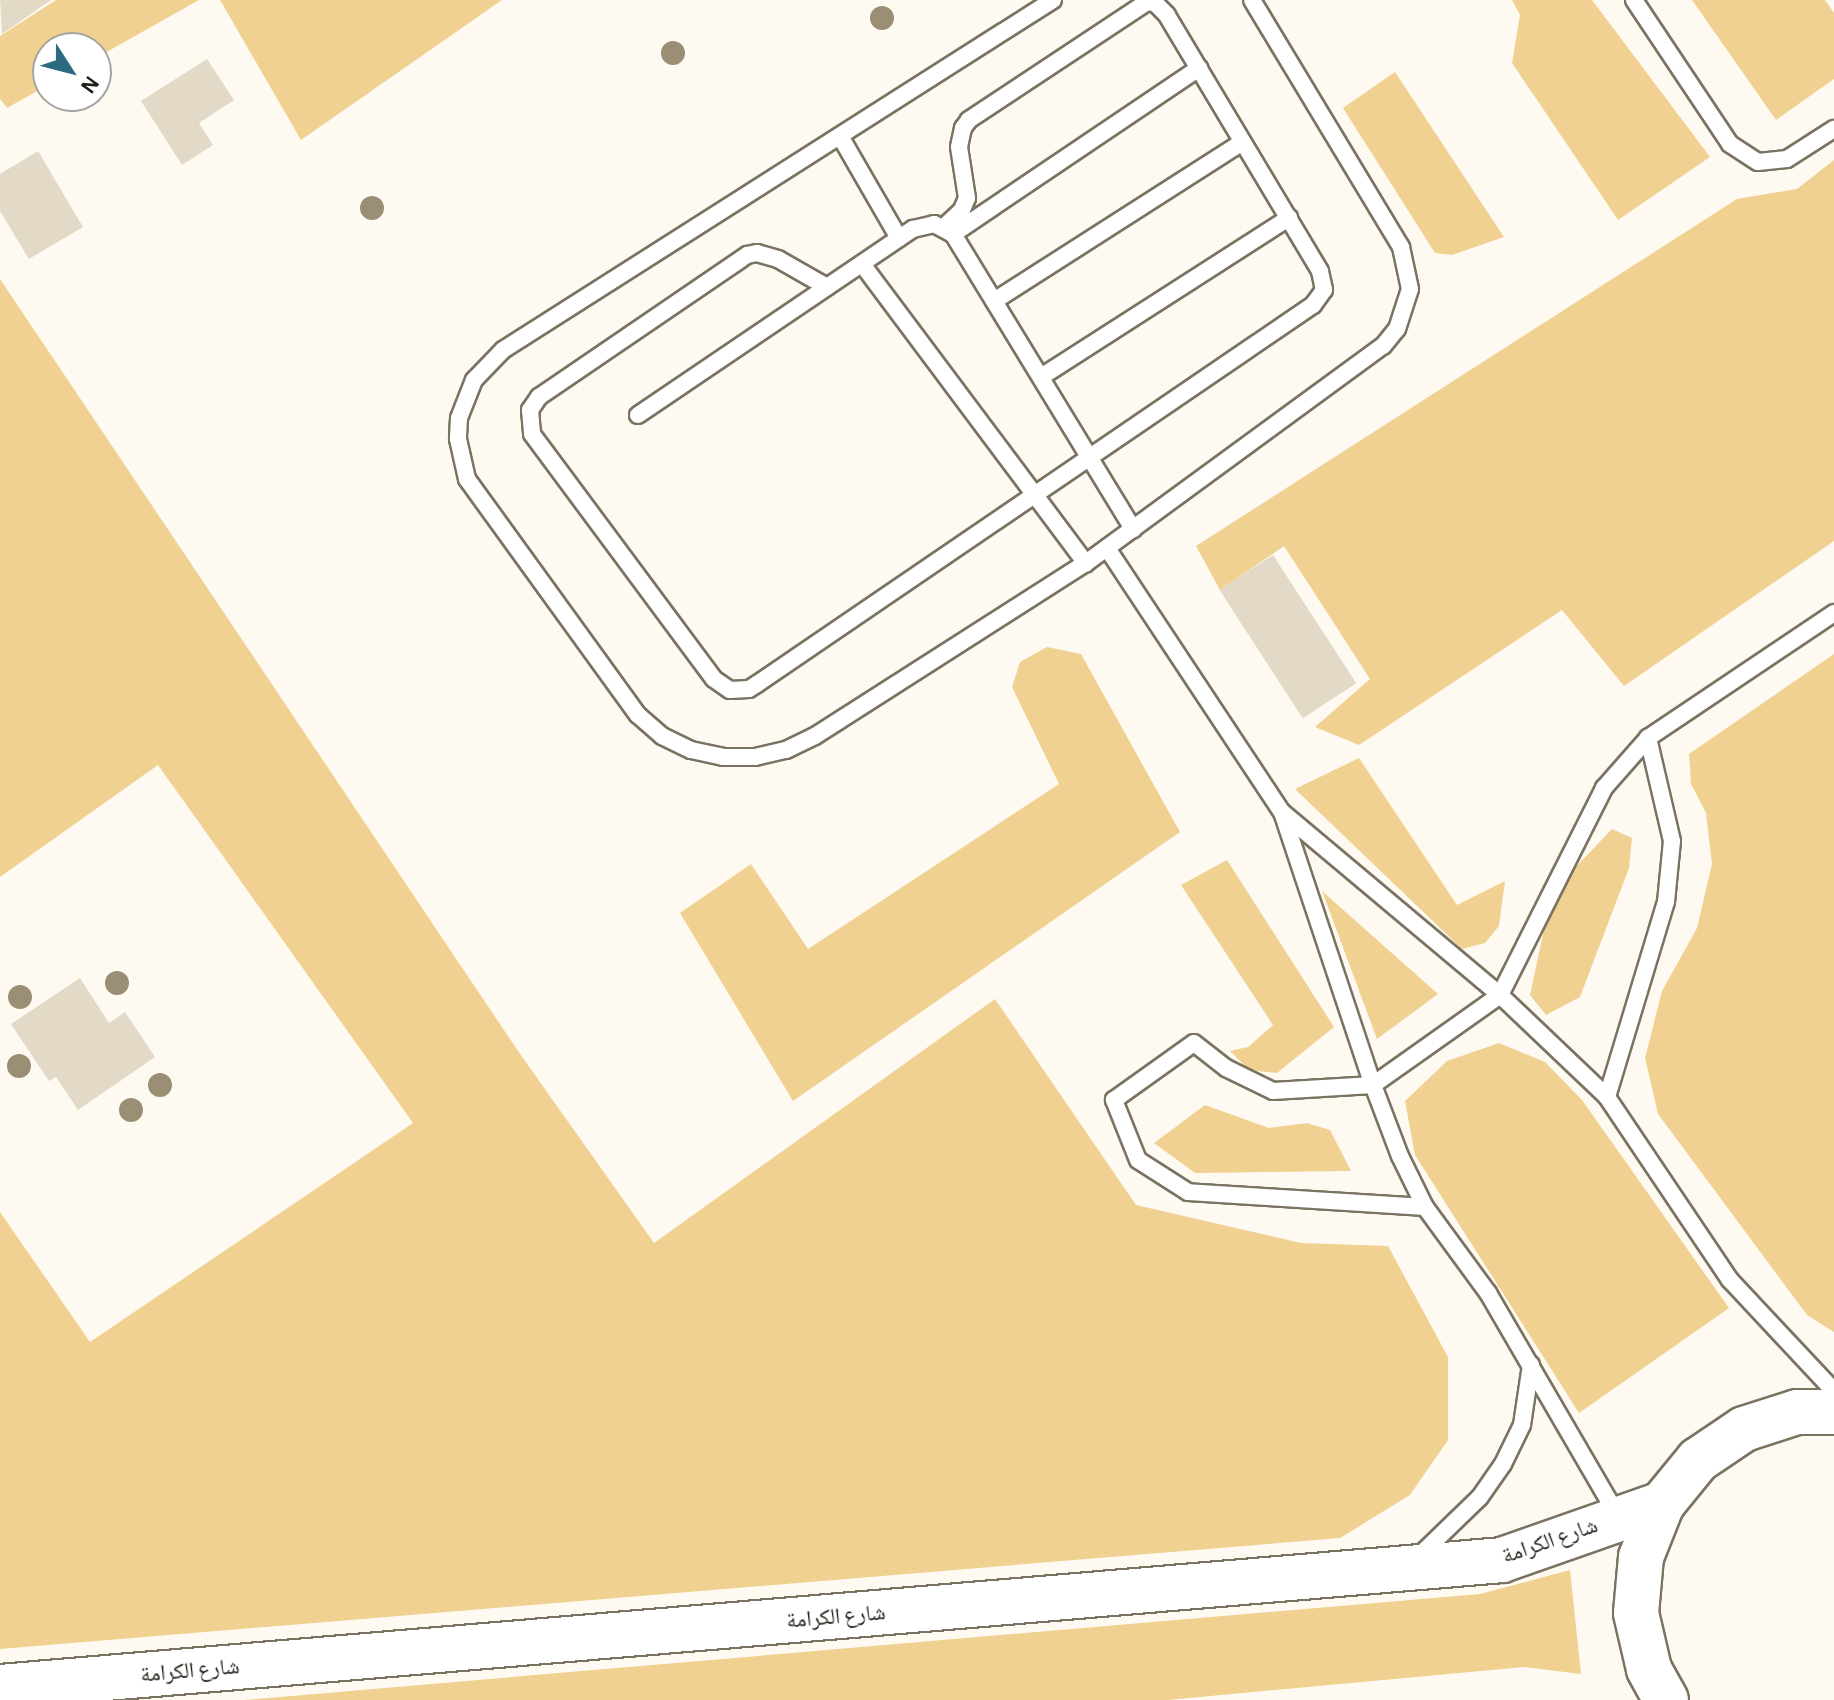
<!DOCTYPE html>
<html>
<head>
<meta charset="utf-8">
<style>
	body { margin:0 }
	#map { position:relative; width:1834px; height:1700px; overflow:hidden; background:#fefaf2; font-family:"Alegreya Sans","Noto Naskh Arabic",sans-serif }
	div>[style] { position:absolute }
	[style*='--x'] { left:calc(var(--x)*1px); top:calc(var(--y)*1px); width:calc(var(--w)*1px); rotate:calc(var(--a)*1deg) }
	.green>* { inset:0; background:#f1d191 }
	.building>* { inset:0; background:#e2d9c7; transform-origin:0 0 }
	.roads { filter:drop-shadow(2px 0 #7b7362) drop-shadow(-2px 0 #7b7362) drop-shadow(0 2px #7b7362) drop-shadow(0 -2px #7b7362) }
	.service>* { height:16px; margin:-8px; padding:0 8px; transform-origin:8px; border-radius:8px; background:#fff }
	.secondary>* { height:44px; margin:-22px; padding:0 22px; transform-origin:22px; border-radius:22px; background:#fff }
	.trees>* { width:24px; height:24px; margin:-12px; border-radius:50%; background:#9a8f75 }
	span { translate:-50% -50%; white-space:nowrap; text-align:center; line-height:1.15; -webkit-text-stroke:7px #fff; paint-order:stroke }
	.street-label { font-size:22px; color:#211d17 }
	.north { position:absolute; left:32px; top:32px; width:80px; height:80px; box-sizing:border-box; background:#fff; border:2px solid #a6a5a2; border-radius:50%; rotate:126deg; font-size:22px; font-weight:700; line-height:32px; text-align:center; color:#211d17 }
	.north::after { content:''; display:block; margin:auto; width:28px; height:36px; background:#2b6a7f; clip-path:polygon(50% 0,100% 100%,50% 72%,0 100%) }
</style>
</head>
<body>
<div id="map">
	<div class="green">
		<i style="clip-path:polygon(56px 0,199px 0,96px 58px,96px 48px,48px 48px,48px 85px,7px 108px,0 99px,0 36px)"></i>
		<i style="clip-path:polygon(220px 0,502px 0,301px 140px)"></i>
		<i style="clip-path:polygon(1512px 0,1592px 0,1710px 157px,1618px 220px,1512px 63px,1520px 15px)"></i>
		<i style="clip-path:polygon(1692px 0,1825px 0,1834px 13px,1834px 79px,1776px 120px)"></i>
		<i style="clip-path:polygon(1395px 72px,1504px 237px,1452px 255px,1435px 253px,1343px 108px)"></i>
		<i style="clip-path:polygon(1834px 160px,1834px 541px,1624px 686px,1562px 610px,1359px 745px,1315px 727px,1370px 679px,1284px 546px,1220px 590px,1196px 546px,1737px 199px,1797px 189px)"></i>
		<i style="clip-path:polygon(0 279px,518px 1051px,654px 1243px,995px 999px,1136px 1205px,1301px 1243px,1388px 1246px,1448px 1357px,1448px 1440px,1410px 1495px,1340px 1538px,0 1649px,0 1212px,90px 1342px,413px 1123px,158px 765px,0 877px)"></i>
		<i style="clip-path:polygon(1047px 647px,1081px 654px,1180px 832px,793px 1101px,680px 913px,751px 864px,808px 949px,1059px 784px,1012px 687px,1020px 662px)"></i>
		<i style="clip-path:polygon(1834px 654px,1834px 1332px,1807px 1315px,1658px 1114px,1645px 1058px,1662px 991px,1697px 928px,1712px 864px,1706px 813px,1691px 784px,1689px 754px)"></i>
		<i style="clip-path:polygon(1359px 758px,1457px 905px,1505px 881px,1499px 926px,1485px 943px,1462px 949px,1295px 789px)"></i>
		<i style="clip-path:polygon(1612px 829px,1632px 838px,1629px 868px,1580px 997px,1546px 1015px,1530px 995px,1552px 892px)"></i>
		<i style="clip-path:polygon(1227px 860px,1334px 1027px,1277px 1073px,1249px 1070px,1230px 1051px,1248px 1047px,1273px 1025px,1181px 885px)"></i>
		<i style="clip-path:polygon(1322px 891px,1438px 994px,1377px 1039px)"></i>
		<i style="clip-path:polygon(1499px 1043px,1545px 1062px,1582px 1100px,1729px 1308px,1579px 1413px,1415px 1155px,1405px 1101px,1447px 1061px)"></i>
		<i style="clip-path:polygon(1205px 1105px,1269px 1128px,1307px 1123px,1330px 1130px,1351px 1171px,1195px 1173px,1154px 1143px)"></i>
		<i style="clip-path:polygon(1570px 1570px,1581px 1674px,1524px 1667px,1168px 1700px,244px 1700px,1480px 1594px)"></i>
	</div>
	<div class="building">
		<i style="clip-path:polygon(0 0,51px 0,2px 34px)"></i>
		<i style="clip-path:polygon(207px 59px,234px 100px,199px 123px,213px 145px,182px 165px,141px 101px)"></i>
		<i style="clip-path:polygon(38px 151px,83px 227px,29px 259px,0 211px,0 174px)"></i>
		<i style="left:1273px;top:555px;width:153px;height:64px;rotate:57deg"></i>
		<i style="clip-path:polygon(80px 978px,109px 1023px,125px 1012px,155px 1057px,78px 1110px,56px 1077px,49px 1081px,11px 1024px)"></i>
	</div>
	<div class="roads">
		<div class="service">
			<i style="--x:1053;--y:0;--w:652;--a:147.53"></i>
			<i style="--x:503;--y:350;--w:42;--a:134"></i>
			<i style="--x:474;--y:380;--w:41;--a:111.5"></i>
			<i style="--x:459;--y:418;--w:21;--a:93"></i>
			<i style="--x:458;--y:439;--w:41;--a:77.3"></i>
			<i style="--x:467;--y:479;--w:291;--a:54.1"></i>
			<i style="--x:638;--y:715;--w:32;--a:41"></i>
			<i style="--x:662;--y:736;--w:32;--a:26"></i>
			<i style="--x:691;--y:750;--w:33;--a:12"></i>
			<i style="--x:723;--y:757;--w:32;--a:0"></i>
			<i style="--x:755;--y:757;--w:32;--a:-13"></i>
			<i style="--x:786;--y:750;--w:32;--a:-26"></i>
			<i style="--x:815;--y:736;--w:322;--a:-32.6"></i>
			<i style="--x:1086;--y:563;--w:368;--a:-36.2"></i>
			<i style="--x:1383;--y:346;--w:22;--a:-51"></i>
			<i style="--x:1397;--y:329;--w:42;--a:-72"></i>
			<i style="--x:1410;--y:289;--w:43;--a:-102.1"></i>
			<i style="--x:1401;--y:247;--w:288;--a:-121.1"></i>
			<i style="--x:1634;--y:0;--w:173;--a:56.3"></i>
			<i style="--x:1730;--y:144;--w:33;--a:33"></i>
			<i style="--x:1758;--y:162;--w:29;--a:-6"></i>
			<i style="--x:1787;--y:159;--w:56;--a:-32.6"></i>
			<i style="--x:840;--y:136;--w:118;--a:60"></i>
			<i style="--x:953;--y:234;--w:297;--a:-34"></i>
			<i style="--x:862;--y:264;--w:374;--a:53.2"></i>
			<i style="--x:827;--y:287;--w:56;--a:-150.3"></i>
			<i style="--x:778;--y:259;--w:22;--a:-164"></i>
			<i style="--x:757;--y:253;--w:10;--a:169"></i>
			<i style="--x:747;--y:255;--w:252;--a:145.7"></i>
			<i style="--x:539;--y:397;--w:16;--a:125"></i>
			<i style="--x:530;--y:410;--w:24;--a:85"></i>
			<i style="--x:532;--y:434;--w:305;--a:53.4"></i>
			<i style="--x:714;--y:679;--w:19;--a:35"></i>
			<i style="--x:730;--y:690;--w:19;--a:-3"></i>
			<i style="--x:749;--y:689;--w:9;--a:-32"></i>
			<i style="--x:757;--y:684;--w:673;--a:-34.28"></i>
			<i style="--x:1313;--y:305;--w:19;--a:-54"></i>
			<i style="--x:1324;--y:290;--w:19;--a:-102"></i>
			<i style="--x:1320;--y:271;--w:298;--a:-120.9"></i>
			<i style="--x:1167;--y:15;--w:17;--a:-135"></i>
			<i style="--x:1155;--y:3;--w:8;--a:-173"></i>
			<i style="--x:1147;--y:2;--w:214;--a:146.5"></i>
			<i style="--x:969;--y:120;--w:10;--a:127"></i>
			<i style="--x:963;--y:128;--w:19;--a:102"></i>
			<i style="--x:959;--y:147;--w:52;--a:81.1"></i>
			<i style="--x:967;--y:198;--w:13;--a:113"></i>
			<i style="--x:962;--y:210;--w:25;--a:137"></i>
			<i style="--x:994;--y:301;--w:295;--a:-32.6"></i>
			<i style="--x:1041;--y:377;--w:295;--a:-32.7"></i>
			<i style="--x:638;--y:415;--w:332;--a:-34.1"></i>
			<i style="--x:913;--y:229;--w:22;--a:-13"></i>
			<i style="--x:934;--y:224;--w:21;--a:28"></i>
			<i style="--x:953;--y:234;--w:346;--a:58.6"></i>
			<i style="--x:1107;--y:548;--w:317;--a:56.5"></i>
			<i style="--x:1282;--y:812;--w:288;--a:71.6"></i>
			<i style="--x:1373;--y:1085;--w:76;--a:69.2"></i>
			<i style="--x:1400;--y:1156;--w:57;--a:63.9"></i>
			<i style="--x:1425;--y:1207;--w:107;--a:53.8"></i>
			<i style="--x:1488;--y:1293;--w:258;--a:59.8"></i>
			<i style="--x:1283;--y:813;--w:283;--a:40"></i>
			<i style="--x:1500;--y:995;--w:148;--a:43.6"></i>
			<i style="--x:1607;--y:1097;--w:220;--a:56.1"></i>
			<i style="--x:1730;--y:1280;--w:152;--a:46.9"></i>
			<i style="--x:1607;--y:1097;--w:204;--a:-73.2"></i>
			<i style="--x:1666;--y:902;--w:61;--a:-84.4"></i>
			<i style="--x:1672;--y:841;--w:106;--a:-103.1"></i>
			<i style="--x:1425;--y:1207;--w:237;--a:-176.4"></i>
			<i style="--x:1188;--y:1192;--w:59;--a:-147.4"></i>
			<i style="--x:1138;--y:1160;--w:65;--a:-111.8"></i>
			<i style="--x:1114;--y:1100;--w:98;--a:-35.5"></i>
			<i style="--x:1194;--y:1043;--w:41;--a:38"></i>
			<i style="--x:1226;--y:1068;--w:52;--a:26.1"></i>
			<i style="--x:1273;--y:1091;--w:100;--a:-3.4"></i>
			<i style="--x:1373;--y:1085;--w:156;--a:-35.3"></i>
			<i style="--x:1500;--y:995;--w:232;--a:-63.3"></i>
			<i style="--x:1604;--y:788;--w:67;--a:-48.7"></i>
			<i style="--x:1648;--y:738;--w:224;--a:-33.9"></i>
			<i style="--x:1418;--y:1557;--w:86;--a:-44.1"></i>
			<i style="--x:1480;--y:1497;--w:40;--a:-55.1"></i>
			<i style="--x:1503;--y:1464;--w:43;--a:-64"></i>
			<i style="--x:1522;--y:1425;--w:61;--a:-81.5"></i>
		</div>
		<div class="secondary">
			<i style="--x:0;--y:1687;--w:1507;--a:-4.83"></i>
			<i style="--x:1502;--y:1560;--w:170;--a:-19.3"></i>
			<i style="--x:1666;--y:1700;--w:35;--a:-119"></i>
			<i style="--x:1649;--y:1669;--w:57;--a:-103.1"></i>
			<i style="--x:1636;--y:1613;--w:56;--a:-84.9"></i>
			<i style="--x:1641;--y:1557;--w:57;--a:-68.4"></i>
			<i style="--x:1662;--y:1504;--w:57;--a:-50.7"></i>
			<i style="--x:1698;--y:1460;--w:55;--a:-34"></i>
			<i style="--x:1744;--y:1429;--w:56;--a:-17.8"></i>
			<i style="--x:1797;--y:1412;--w:37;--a:0"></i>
		</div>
	</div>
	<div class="trees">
		<i style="left:882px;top:18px"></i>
		<i style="left:673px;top:53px"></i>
		<i style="left:372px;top:208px"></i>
		<i style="left:117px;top:983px"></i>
		<i style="left:20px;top:997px"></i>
		<i style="left:19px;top:1066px"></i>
		<i style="left:160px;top:1085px"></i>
		<i style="left:131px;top:1110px"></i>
	</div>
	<div class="street-label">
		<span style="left:1550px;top:1541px;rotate:-19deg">شارع الكرامة</span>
		<span style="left:836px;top:1617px;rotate:-5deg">شارع الكرامة</span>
		<span style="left:190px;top:1671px;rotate:-5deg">شارع الكرامة</span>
	</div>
	<div class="north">N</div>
</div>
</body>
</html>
